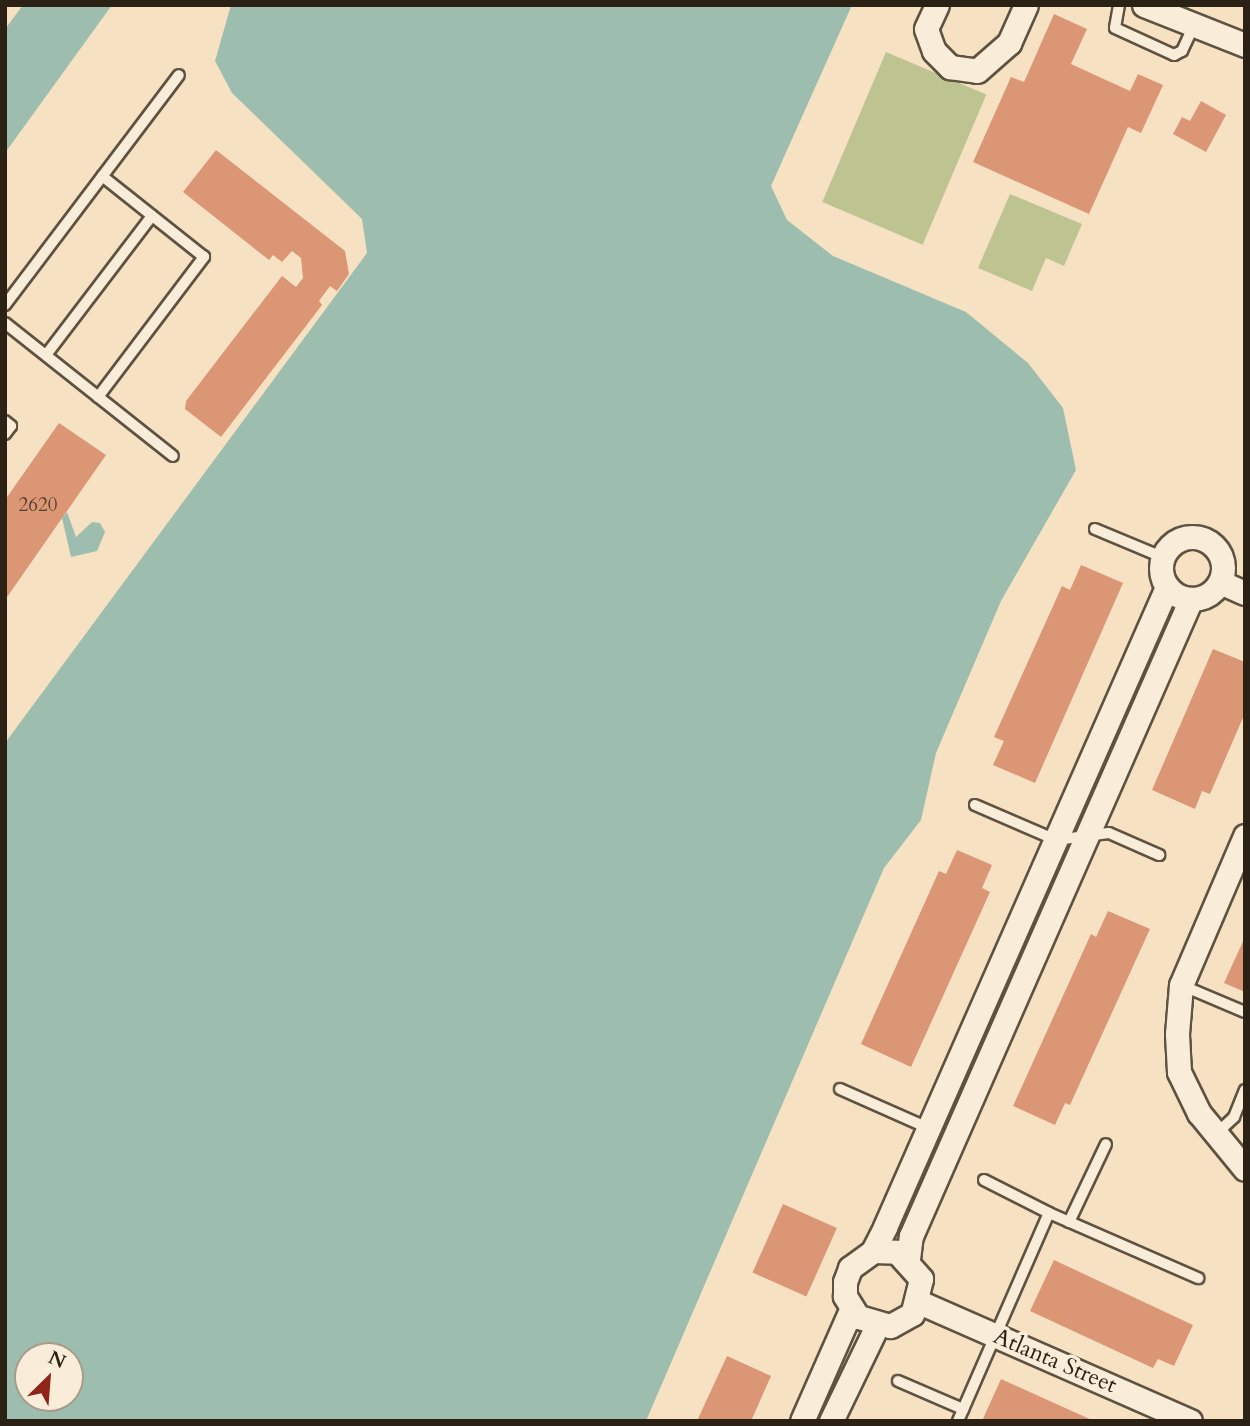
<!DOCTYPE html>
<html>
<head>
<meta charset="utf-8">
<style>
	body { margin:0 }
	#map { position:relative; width:1250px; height:1426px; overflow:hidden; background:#f6e2c3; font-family:Cardo,serif }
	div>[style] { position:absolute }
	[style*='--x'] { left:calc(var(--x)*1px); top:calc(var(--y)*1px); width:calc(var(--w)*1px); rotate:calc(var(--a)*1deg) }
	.green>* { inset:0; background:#bec392; transform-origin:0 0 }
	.water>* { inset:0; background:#9dbeaf }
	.building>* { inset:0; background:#da9675; transform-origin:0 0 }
	.roads { filter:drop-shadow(2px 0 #5e5240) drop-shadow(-2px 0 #5e5240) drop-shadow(0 2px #5e5240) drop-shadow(0 -2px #5e5240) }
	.lane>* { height:10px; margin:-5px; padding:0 5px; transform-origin:5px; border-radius:5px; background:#f9ecd8 }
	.street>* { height:23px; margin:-11.5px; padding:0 11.5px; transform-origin:11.5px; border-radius:11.5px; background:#f9ecd8 }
	.street>.ring { margin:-11.5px; padding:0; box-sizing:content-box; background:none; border:23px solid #f9ecd8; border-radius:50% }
	span { translate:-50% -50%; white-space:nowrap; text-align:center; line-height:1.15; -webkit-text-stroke:7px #f9ecd8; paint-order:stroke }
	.number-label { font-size:19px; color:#573f2d }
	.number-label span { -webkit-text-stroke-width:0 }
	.street-label { font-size:23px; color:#2b2215 }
	.frame { position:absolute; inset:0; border:7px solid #2b2215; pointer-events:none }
	.north { position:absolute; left:14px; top:1342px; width:70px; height:70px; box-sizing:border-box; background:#f9ecd8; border:2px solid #a79b8a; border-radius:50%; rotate:25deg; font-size:19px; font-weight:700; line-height:28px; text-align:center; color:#2b2215 }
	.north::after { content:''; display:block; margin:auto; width:24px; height:32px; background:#8f2418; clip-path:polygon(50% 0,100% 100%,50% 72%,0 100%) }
</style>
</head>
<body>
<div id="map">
	<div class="green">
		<i style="left:886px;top:52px;width:109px;height:163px;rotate:23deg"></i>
		<i style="clip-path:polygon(1010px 194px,1082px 224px,1064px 266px,1046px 258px,1032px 291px,978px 268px)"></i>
	</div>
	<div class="water">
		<i style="clip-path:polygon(23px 5px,112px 5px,5px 153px,5px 29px)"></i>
		<i style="clip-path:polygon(evenodd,231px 5px,852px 5px,771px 186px,787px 220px,833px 256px,966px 312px,1028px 363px,1063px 408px,1076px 470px,1001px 601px,936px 753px,921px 820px,884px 868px,646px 1421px,5px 1421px,5px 743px,367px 253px,362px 219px,232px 93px,215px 61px,231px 5px,28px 1356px,70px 1356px,70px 1398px,28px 1398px,28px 1356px)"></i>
		<i style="clip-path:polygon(67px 512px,76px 537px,92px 522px,100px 523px,105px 532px,97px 551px,71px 557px,62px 518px)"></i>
	</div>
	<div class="building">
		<i style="clip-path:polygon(1054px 14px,1087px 29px,1071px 64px,1130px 91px,1138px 74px,1163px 85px,1141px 133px,1128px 127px,1089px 214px,973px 162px,1011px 77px,1024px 82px)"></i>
		<i style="clip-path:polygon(1201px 101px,1226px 115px,1206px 152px,1173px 134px,1182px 117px,1190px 121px)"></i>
		<i style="clip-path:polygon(216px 150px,345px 251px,349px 274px,337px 291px,330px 286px,319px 301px,322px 305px,221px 437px,185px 409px,186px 401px,282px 276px,296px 287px,303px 278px,301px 258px,292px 251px,282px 262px,273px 255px,269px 260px,183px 192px)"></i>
		<i style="clip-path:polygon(59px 423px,106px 455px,5px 600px,5px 500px)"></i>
		<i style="clip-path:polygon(1081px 565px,1123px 583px,1035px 783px,993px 765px,1004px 741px,994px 737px,1062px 586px,1070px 590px)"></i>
		<i style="clip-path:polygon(1213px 649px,1245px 662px,1245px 713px,1210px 794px,1202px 791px,1195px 809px,1152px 790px)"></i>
		<i style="clip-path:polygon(957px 850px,992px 865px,982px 888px,990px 892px,911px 1067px,861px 1044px,939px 871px,946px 874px)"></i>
		<i style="clip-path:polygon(1108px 911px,1150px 929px,1070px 1105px,1065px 1103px,1055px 1125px,1013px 1106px,1091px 934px,1096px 937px)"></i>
		<i style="clip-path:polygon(1245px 937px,1245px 992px,1224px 983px)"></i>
		<i style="left:783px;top:1204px;width:59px;height:75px;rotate:24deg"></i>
		<i style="clip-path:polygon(1054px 1260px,1193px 1325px,1174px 1366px,1158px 1359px,1153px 1368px,1030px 1311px)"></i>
		<i style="clip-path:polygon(727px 1356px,771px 1376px,751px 1421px,697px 1421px)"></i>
		<i style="clip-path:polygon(1001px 1379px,1094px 1421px,982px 1421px)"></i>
	</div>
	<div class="roads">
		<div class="lane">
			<i style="--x:1119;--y:5;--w:23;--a:100"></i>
			<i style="--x:1115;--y:28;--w:65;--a:24.6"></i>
			<i style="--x:1174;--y:55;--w:9;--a:-27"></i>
			<i style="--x:1182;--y:51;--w:26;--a:-65"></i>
			<i style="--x:5;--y:305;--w:288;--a:-52.9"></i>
			<i style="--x:5;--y:323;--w:214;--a:38.4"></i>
			<i style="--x:46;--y:355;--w:175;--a:-52.7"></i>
			<i style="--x:98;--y:397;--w:176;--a:-52.9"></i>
			<i style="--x:204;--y:257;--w:130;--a:-141.5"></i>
			<i style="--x:5;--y:421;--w:8;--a:40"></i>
			<i style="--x:11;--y:426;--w:10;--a:127"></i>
			<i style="--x:1095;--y:529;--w:73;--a:22.7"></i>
			<i style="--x:975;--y:805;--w:88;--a:23.4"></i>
			<i style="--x:1056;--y:840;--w:53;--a:-7.5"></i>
			<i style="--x:1109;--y:833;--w:55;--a:23.7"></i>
			<i style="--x:1181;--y:985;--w:69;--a:22.9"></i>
			<i style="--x:840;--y:1089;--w:96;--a:23.9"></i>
			<i style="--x:1216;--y:1134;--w:25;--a:-43"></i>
			<i style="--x:1234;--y:1117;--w:29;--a:-68"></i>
			<i style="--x:984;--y:1180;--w:73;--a:26.9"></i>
			<i style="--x:1069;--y:1222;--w:86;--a:-64.6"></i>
			<i style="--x:898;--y:1381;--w:71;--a:23.3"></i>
			<i style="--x:958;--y:1421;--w:227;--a:-66.4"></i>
			<i style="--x:1049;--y:1213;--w:163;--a:23.6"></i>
		</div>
		<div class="street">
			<i style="--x:937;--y:5;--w:26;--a:115"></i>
			<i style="--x:926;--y:29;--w:23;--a:70"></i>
			<i style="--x:934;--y:51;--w:23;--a:45"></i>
			<i style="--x:950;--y:67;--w:27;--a:8"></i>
			<i style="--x:977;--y:71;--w:43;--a:-41.2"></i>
			<i style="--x:1009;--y:43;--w:42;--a:-65.9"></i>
			<i style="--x:1144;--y:5;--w:109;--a:21.6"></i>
			<i class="ring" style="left:1161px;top:537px;width:39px;height:39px"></i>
			<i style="--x:1220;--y:582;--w:27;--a:24"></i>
			<i style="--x:1245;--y:836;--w:162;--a:113.2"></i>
			<i style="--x:1181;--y:985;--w:49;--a:94.7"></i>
			<i style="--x:1177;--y:1034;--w:38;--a:87"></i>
			<i style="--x:1179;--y:1072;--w:46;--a:64"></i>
			<i style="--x:1199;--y:1113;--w:72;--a:50.6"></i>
			<i style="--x:873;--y:1251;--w:24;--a:2"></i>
			<i style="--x:897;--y:1252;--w:36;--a:48"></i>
			<i style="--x:921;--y:1279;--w:36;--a:104"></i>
			<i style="--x:912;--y:1314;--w:25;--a:151"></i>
			<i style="--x:890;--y:1326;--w:33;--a:-164"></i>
			<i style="--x:858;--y:1317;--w:25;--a:-122"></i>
			<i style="--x:845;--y:1296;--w:14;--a:-90"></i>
			<i style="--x:845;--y:1282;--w:15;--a:-70"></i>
			<i style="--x:850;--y:1268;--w:29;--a:-36"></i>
			<i style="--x:873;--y:1251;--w:27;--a:-63"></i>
			<i style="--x:885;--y:1227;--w:699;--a:-66.22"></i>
			<i style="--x:908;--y:1259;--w:23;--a:-83"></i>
			<i style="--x:911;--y:1236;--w:696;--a:-66.27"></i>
			<i style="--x:919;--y:1302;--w:296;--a:23.7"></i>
			<i style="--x:802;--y:1421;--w:121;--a:-66.2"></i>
			<i style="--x:831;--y:1421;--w:106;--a:-64.2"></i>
		</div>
	</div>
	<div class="number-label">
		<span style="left:38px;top:506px">2620</span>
	</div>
	<div class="street-label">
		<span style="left:1055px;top:1361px;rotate:23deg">Atlanta Street</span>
	</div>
	<div class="frame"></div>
	<div class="north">N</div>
</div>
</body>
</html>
